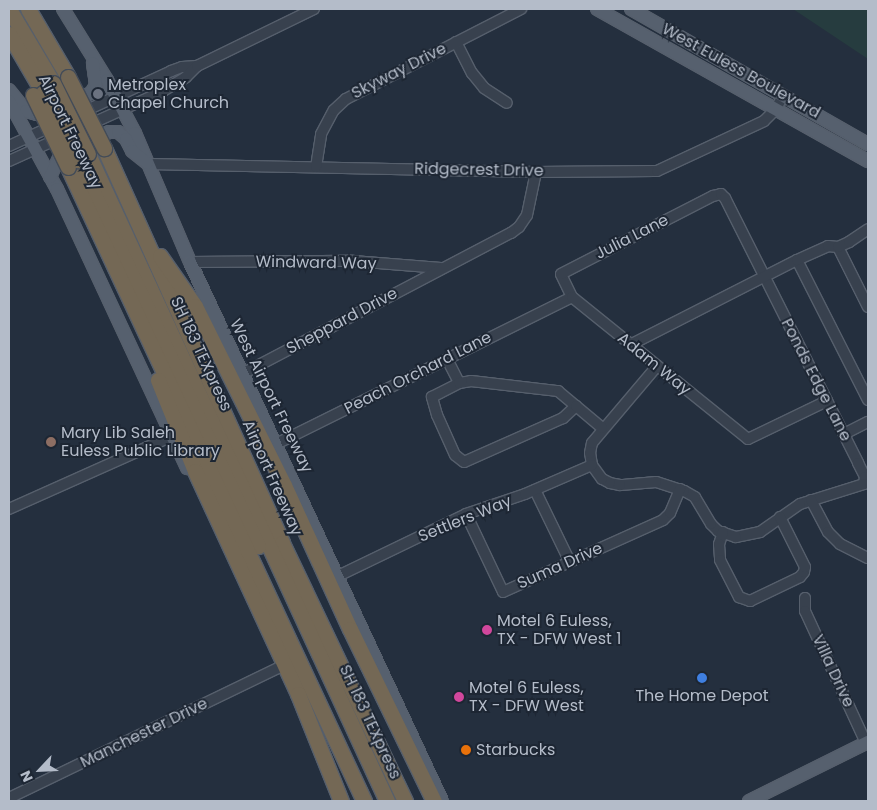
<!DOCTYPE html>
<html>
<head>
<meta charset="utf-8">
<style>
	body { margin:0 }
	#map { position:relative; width:877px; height:810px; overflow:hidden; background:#242f3e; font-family:Poppins,sans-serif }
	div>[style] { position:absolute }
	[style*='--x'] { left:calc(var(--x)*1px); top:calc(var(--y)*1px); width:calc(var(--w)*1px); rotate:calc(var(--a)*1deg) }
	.green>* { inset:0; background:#263c3f }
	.roads { filter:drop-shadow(1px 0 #565f6c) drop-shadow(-1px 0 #565f6c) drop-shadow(0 1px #565f6c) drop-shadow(0 -1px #565f6c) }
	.minor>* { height:10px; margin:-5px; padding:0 5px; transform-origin:5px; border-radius:5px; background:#38414e }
	.major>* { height:12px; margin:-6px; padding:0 6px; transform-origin:6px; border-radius:6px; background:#56606e }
	.highway>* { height:15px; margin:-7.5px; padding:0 7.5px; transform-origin:7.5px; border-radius:7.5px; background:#746855 }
	.bridges { filter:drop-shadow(1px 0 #434c59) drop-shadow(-1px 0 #434c59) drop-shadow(0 1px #434c59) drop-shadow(0 -1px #434c59) }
	.highway-bridge>* { height:15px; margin:-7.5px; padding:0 7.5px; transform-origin:7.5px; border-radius:7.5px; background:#746855 }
	.dots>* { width:14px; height:14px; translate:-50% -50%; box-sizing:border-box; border:2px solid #1d2633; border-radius:50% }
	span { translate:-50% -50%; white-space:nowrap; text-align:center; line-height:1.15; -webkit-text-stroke:4px #1d2633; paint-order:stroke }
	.street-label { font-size:16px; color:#b4bcc9 }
	.poi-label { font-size:16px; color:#b4bcc9 }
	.left { translate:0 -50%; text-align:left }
	.frame { position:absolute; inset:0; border:10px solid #b4bcc9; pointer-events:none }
	.north { position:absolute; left:15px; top:745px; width:50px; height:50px; -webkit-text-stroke:4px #1d2633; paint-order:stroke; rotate:245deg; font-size:14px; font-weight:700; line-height:20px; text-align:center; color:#b4bcc9 }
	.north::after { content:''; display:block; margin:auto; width:18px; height:22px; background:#b4bcc9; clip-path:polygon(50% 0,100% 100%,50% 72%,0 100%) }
</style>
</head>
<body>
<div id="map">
	<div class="green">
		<i style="clip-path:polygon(793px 9px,868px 9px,868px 59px)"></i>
	</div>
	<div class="roads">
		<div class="minor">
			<i style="--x:456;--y:42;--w:35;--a:63"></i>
			<i style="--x:472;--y:73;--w:19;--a:51"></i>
			<i style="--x:484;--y:88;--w:27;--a:33"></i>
			<i style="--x:9;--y:146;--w:179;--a:-24.8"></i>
			<i style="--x:171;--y:71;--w:12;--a:-20"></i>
			<i style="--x:182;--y:67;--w:15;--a:-4"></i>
			<i style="--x:9;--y:161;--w:169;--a:-24.4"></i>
			<i style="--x:163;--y:91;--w:27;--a:-31"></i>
			<i style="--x:186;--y:77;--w:16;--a:-45"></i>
			<i style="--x:197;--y:66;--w:130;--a:-26"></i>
			<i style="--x:149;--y:164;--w:387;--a:1.2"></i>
			<i style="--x:536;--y:172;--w:121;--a:-0.5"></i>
			<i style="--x:657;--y:171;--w:118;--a:-25"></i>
			<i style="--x:764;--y:121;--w:17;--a:-45"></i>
			<i style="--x:776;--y:109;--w:16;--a:-63"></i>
			<i style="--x:316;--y:167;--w:33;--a:-81"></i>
			<i style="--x:321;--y:134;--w:27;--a:-62"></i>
			<i style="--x:334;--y:110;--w:16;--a:-43"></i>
			<i style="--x:346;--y:99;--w:197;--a:-27.2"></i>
			<i style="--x:838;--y:247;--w:67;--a:63.4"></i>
			<i style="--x:797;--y:260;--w:157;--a:63.1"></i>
			<i style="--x:190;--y:262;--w:163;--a:-0.4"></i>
			<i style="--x:353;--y:261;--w:88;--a:4.5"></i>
			<i style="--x:572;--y:297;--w:25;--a:-116"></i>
			<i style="--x:561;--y:274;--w:171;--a:-27.2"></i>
			<i style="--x:713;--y:196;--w:8;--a:-14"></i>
			<i style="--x:721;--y:194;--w:6;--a:45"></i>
			<i style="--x:725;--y:198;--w:297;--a:63.3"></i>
			<i style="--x:858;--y:463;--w:16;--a:63"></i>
			<i style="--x:865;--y:477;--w:7;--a:98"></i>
			<i style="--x:864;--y:484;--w:67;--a:162.6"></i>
			<i style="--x:800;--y:504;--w:49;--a:145"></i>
			<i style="--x:760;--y:532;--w:25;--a:168"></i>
			<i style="--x:736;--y:537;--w:19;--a:-162"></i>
			<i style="--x:718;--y:531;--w:10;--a:-135"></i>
			<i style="--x:711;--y:524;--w:31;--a:-121"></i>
			<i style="--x:695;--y:497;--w:13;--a:-151"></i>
			<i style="--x:684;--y:491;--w:29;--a:-162"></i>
			<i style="--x:656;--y:482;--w:36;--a:175"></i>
			<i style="--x:620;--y:485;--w:10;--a:-169"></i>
			<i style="--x:610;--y:483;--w:9;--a:-153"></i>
			<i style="--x:602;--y:479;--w:17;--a:-126"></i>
			<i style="--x:592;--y:465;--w:12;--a:-99"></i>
			<i style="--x:590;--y:453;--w:10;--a:-79"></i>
			<i style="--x:592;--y:443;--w:101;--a:-49.8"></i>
			<i style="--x:630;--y:345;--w:187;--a:-27"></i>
			<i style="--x:797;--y:260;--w:34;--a:-24"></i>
			<i style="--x:828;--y:246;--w:10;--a:6"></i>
			<i style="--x:838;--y:247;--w:12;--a:-24"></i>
			<i style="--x:849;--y:242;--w:23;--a:-34"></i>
			<i style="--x:447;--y:359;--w:27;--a:63"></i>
			<i style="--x:242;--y:374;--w:304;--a:-27.7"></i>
			<i style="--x:511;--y:233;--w:10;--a:-37"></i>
			<i style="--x:519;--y:227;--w:14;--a:-56"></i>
			<i style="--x:527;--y:215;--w:44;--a:-78.2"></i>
			<i style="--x:576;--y:406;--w:18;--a:137"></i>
			<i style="--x:563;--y:418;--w:108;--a:156"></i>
			<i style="--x:464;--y:462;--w:11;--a:-142"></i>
			<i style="--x:455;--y:455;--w:44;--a:-114.2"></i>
			<i style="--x:437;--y:415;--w:19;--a:-106"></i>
			<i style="--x:432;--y:397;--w:30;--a:-27"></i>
			<i style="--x:459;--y:383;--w:12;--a:-9"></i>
			<i style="--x:471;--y:381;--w:88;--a:6.6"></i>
			<i style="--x:558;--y:391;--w:23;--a:40"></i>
			<i style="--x:576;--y:406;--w:34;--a:40"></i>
			<i style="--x:844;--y:434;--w:27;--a:-27"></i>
			<i style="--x:276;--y:444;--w:330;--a:-26.4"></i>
			<i style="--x:572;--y:297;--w:226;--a:38.9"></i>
			<i style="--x:748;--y:439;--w:88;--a:-25.7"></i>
			<i style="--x:535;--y:490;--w:80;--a:64.1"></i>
			<i style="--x:811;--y:500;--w:36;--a:62"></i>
			<i style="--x:828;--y:532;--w:17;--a:45"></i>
			<i style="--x:840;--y:544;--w:31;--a:27"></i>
			<i style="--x:9;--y:509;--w:179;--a:-24.1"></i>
			<i style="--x:466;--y:514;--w:86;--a:64.6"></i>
			<i style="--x:503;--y:592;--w:175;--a:-24.2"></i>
			<i style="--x:663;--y:520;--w:10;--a:-45"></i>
			<i style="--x:670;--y:513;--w:26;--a:-67"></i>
			<i style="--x:723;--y:532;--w:13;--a:108"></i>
			<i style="--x:719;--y:544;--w:16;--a:86"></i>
			<i style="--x:720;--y:560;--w:42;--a:62.8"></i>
			<i style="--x:739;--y:597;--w:12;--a:20"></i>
			<i style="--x:750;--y:601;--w:55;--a:-25.6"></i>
			<i style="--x:800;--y:577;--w:6;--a:-51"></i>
			<i style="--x:804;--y:572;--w:5;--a:-79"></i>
			<i style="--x:805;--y:567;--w:56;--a:-116.6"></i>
			<i style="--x:338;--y:576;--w:142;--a:-25.8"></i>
			<i style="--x:466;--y:514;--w:62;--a:-18.7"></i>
			<i style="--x:525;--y:494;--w:73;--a:-23.4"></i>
			<i style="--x:805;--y:598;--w:13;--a:90"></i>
			<i style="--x:805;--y:611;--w:145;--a:65.2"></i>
			<i style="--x:9;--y:798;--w:299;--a:-25.8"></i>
		</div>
		<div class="major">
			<i style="--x:63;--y:9;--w:84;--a:58.2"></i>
			<i style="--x:107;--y:80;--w:60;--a:62.2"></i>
			<i style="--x:135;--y:133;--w:140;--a:66.9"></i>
			<i style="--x:190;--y:262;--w:595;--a:64.94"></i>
			<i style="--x:597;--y:9;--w:311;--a:29.3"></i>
			<i style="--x:631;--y:9;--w:273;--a:29.7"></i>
			<i style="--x:9;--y:90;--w:27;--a:51"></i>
			<i style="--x:26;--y:111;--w:11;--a:15"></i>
			<i style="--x:37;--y:114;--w:13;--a:-4"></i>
			<i style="--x:9;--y:101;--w:100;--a:61.4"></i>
			<i style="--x:57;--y:189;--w:308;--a:65"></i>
			<i style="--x:71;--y:103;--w:22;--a:-27"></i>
			<i style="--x:91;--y:93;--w:9;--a:-58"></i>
			<i style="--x:96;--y:85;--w:22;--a:-98"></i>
			<i style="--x:50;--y:177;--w:21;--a:-65"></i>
			<i style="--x:59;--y:158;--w:56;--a:-27.5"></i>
			<i style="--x:109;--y:132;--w:9;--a:0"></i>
			<i style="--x:118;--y:132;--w:11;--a:41"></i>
			<i style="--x:126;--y:139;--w:13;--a:63"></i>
			<i style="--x:132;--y:151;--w:19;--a:39"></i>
			<i style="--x:749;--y:801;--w:133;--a:-26.4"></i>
		</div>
		<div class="highway">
			<i style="--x:9;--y:9;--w:86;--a:59.3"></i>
			<i style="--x:28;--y:9;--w:79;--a:59.5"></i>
			<i style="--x:9;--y:34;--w:64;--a:59.8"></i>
			<i style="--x:104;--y:148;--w:433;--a:65.7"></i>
			<i style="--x:282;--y:543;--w:286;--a:64.5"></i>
			<i style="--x:88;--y:154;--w:713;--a:65.2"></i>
			<i style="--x:78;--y:160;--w:426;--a:65"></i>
			<i style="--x:68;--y:167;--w:700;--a:64.97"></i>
			<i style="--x:160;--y:256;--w:61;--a:55"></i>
			<i style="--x:195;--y:306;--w:200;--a:63.6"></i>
			<i style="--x:284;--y:485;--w:158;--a:65.4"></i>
			<i style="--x:350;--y:629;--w:191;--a:64"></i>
			<i style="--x:158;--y:380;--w:98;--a:67.9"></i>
			<i style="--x:195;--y:471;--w:246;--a:65.2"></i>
			<i style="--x:298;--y:694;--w:115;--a:68.1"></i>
		</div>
	</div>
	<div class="bridges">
		<div class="highway-bridge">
			<i style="--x:68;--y:77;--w:80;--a:63.1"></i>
			<i style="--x:53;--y:83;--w:79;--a:63.8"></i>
			<i style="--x:43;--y:93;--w:76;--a:62.4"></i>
			<i style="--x:33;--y:95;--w:80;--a:64.1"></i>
		</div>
	</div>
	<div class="dots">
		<i style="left:98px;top:94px;background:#6b7280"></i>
		<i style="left:51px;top:442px;background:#8d6e63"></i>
		<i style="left:487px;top:630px;background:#d1479c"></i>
		<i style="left:702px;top:678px;background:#3f7fe0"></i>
		<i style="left:459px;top:697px;background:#d1479c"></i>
		<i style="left:466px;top:750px;background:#e8710a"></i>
	</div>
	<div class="street-label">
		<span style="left:399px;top:71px;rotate:-27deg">Skyway Drive</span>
		<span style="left:741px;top:71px;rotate:29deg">West Euless Boulevard</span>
		<span style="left:70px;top:132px;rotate:64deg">Airport Freeway</span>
		<span style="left:479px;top:170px;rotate:1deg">Ridgecrest Drive</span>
		<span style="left:632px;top:237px;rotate:-27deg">Julia Lane</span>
		<span style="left:316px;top:263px;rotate:1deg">Windward Way</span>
		<span style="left:342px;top:321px;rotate:-28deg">Sheppard Drive</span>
		<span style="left:201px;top:354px;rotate:65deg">SH 183 TEXpress</span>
		<span style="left:654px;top:364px;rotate:39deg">Adam Way</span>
		<span style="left:418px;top:373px;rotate:-27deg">Peach Orchard Lane</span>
		<span style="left:816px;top:380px;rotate:63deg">Ponds Edge Lane</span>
		<span style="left:271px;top:396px;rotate:64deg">West Airport Freeway</span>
		<span style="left:272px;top:478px;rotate:66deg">Airport Freeway</span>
		<span style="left:465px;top:519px;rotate:-22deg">Settlers Way</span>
		<span style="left:560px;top:566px;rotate:-24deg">Suma Drive</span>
		<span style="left:833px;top:671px;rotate:65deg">Villa Drive</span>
		<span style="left:370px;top:722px;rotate:65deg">SH 183 TEXpress</span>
		<span style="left:144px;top:733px;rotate:-26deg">Manchester Drive</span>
	</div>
	<div class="poi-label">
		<span class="left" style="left:108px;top:94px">Metroplex<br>Chapel Church</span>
		<span class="left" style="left:61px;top:442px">Mary Lib Saleh<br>Euless Public Library</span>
		<span class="left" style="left:497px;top:630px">Motel 6 Euless,<br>TX - DFW West 1</span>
		<span class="left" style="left:469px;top:697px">Motel 6 Euless,<br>TX - DFW West</span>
		<span style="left:702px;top:696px">The Home Depot</span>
		<span class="left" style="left:476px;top:750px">Starbucks</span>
	</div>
	<div class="frame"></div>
	<div class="north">N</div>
</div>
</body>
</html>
